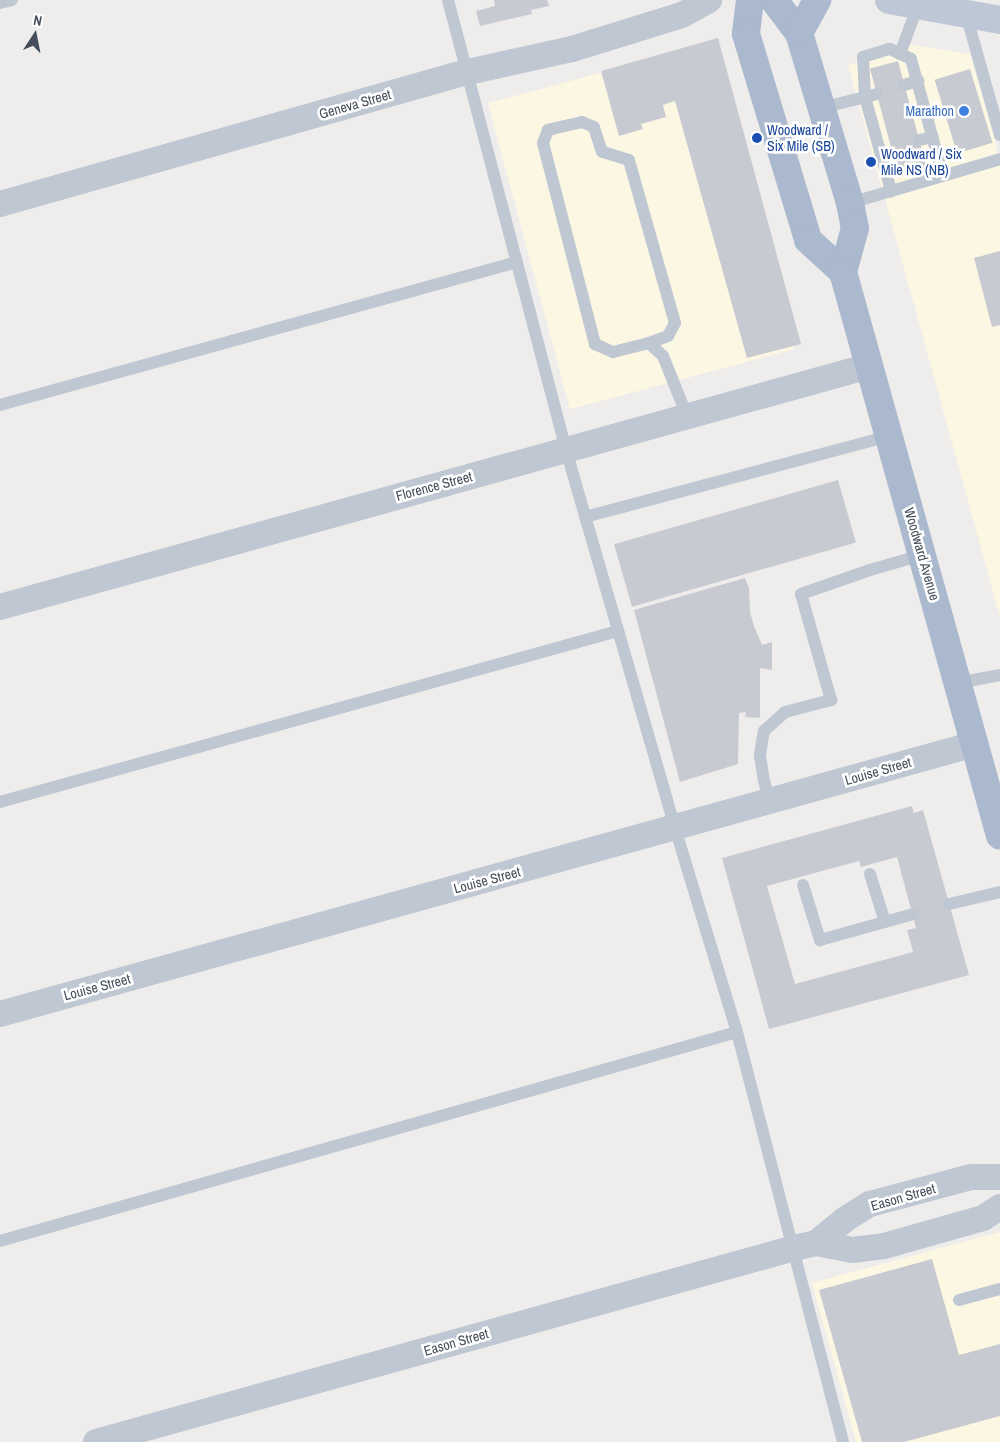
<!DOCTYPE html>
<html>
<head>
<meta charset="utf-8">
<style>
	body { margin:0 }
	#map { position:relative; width:1000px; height:1442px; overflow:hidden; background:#efecec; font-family:"Archivo Narrow",sans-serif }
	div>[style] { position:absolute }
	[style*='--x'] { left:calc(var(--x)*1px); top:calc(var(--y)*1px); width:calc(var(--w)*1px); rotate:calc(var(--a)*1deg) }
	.commercial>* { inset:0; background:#fcf7e2; transform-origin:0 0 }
	.building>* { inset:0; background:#c8cad2; transform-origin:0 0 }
	.lane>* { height:12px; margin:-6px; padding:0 6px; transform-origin:6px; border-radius:6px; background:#bec7d2 }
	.street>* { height:26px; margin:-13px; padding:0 13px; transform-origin:13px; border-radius:13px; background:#bec7d2 }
	.secondary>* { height:28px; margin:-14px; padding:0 14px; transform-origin:14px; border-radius:14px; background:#bdc7d6 }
	.primary>* { height:28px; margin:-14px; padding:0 14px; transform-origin:14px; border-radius:14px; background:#aab9cd }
	.dots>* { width:14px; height:14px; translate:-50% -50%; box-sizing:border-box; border:2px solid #fff; border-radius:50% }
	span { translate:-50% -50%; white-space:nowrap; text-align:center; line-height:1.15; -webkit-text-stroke:5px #fff; paint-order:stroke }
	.street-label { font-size:14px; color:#444e5a }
	.shop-label { font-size:14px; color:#366cbe }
	.right { translate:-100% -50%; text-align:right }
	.transit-label { font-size:14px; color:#164399 }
	.left { translate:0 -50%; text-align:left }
	.north { position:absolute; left:10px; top:10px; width:50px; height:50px; -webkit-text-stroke:4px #fff; paint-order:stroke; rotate:11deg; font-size:14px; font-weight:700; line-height:20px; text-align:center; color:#444e5a }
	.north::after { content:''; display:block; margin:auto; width:18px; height:22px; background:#444e5a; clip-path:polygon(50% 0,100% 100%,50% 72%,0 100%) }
</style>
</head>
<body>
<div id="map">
	<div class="commercial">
		<i style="left:712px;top:43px;width:317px;height:232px;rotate:75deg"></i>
		<i style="clip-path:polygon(911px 45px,970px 54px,1000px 158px,1000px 617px,848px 65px)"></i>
		<i style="clip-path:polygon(1000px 1232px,1000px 1442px,856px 1442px,812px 1283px)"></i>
	</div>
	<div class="building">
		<i style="clip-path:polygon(494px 0,547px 0,549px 6px,531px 10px,532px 14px,480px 26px,476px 11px,495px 6px)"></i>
		<i style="clip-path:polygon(718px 38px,801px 344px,747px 358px,675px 101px,663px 105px,666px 117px,641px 124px,643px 129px,619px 136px,601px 71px)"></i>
		<i style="left:898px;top:61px;width:110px;height:29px;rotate:75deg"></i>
		<i style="left:970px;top:69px;width:77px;height:37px;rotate:73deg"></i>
		<i style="clip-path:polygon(1000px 251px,1000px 325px,992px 327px,974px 258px)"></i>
		<i style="left:838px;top:480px;width:65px;height:233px;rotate:74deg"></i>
		<i style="clip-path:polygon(745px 578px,749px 588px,750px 612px,754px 626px,762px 645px,772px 642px,772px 670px,760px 668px,760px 718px,745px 717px,746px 712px,739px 713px,738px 764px,680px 782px,634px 610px)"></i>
		<i style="clip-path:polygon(evenodd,912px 806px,914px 813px,923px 810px,969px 975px,769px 1029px,722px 858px,912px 806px,897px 857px,916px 928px,907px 930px,913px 952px,795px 984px,767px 886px,859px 861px,861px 867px,897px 857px)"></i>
		<i style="clip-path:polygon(932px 1259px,959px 1355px,1000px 1344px,1000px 1416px,904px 1442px,862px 1442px,819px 1290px)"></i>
	</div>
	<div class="lane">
		<i style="--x:448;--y:0;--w:465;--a:75.3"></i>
		<i style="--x:566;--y:450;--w:393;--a:73.9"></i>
		<i style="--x:675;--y:828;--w:213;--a:73.1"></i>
		<i style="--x:0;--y:3;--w:12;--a:-14"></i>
		<i style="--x:966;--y:14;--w:126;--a:74.3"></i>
		<i style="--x:900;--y:54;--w:52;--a:-69.8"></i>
		<i style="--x:904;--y:85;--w:15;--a:-16"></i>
		<i style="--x:877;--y:94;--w:12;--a:166"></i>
		<i style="--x:865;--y:97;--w:40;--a:-92.9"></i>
		<i style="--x:863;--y:57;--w:28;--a:-17"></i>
		<i style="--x:890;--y:49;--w:23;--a:25"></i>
		<i style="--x:911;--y:59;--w:121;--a:74.7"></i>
		<i style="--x:821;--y:108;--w:45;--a:-14"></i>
		<i style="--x:865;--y:97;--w:98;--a:74.5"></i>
		<i style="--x:911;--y:112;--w:14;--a:-12"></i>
		<i style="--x:919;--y:140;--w:14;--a:-12"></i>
		<i style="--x:850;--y:203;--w:156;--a:-16.3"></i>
		<i style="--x:649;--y:343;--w:20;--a:-20"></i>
		<i style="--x:668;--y:336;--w:15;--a:-62"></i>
		<i style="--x:675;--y:323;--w:169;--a:-105.8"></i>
		<i style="--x:629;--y:160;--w:28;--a:-163"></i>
		<i style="--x:602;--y:152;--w:26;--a:-108"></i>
		<i style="--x:594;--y:127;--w:13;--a:-157"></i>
		<i style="--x:582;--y:122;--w:35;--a:167"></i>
		<i style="--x:548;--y:130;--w:14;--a:111"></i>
		<i style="--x:543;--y:143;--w:208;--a:75.5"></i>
		<i style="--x:595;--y:344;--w:20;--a:24"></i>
		<i style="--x:613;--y:352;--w:37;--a:-14"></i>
		<i style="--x:649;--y:343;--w:19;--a:43"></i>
		<i style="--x:663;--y:356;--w:65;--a:68.2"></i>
		<i style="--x:0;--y:405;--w:536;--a:-15.46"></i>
		<i style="--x:585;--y:517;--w:315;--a:-14.9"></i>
		<i style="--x:957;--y:683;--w:44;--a:-10.5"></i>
		<i style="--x:0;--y:802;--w:641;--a:-15.47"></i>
		<i style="--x:770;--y:802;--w:22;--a:-106"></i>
		<i style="--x:764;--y:781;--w:26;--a:-99"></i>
		<i style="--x:760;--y:755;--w:24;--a:-81"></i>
		<i style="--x:764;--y:731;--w:28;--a:-42"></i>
		<i style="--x:785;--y:712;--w:48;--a:-14.6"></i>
		<i style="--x:831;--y:700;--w:110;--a:-105.8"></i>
		<i style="--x:801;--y:594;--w:73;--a:-19.2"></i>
		<i style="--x:870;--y:570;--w:54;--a:-16.1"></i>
		<i style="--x:870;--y:874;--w:50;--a:72.6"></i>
		<i style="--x:803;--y:885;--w:58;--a:72.8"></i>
		<i style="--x:820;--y:940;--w:97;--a:-15.6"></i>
		<i style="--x:949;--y:904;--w:52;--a:-13.2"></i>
		<i style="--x:0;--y:1241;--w:766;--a:-15.83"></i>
		<i style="--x:737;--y:1032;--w:423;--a:75.5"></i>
		<i style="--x:959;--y:1300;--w:42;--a:-15"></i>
	</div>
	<div class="street">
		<i style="--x:0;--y:204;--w:486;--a:-15.8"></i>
		<i style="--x:468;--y:72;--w:107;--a:-12.5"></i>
		<i style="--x:572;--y:49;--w:115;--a:-17.2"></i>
		<i style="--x:682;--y:15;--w:31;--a:-29"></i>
		<i style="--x:0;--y:607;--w:902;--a:-15.5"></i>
		<i style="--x:0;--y:1014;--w:1012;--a:-15.48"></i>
		<i style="--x:816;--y:1243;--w:36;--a:-39"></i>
		<i style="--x:844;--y:1220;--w:31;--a:-32"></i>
		<i style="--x:870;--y:1204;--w:105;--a:-15"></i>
		<i style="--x:971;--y:1177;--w:29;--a:0"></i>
		<i style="--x:96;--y:1442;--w:724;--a:-15.53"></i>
		<i style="--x:794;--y:1248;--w:23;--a:-13"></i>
		<i style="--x:816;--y:1243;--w:37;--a:11"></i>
		<i style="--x:852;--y:1250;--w:32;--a:-7"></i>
		<i style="--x:884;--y:1246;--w:103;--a:-15.8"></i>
		<i style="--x:983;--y:1218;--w:20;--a:-33"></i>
	</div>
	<div class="secondary">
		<i style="--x:889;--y:0;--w:113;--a:10.2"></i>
	</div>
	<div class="primary">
		<i style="--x:750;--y:0;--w:34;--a:97"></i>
		<i style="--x:746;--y:34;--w:215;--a:73.2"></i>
		<i style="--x:808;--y:240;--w:47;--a:42.4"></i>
		<i style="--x:774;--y:0;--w:41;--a:52.9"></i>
		<i style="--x:799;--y:33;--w:177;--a:73.3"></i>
		<i style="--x:850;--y:203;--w:25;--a:79"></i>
		<i style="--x:855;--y:228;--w:46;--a:105.3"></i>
		<i style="--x:843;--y:272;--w:585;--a:74.44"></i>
		<i style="--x:799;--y:33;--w:38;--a:-61"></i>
	</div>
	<div class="dots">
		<i style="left:964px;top:111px;background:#3f7fe0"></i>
		<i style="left:757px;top:138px;background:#1a4fb4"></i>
		<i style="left:871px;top:162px;background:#1a4fb4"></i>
	</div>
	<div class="street-label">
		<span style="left:355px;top:104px;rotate:-16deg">Geneva Street</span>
		<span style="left:434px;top:486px;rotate:-15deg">Florence Street</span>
		<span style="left:922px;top:554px;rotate:74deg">Woodward Avenue</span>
		<span style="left:878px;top:771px;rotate:-16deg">Louise Street</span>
		<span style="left:487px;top:880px;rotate:-15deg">Louise Street</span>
		<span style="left:97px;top:987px;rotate:-15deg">Louise Street</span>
		<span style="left:903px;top:1197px;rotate:-16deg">Eason Street</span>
		<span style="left:456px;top:1342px;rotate:-16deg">Eason Street</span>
	</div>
	<div class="shop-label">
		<span class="right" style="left:954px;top:111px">Marathon</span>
	</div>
	<div class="transit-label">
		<span class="left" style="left:767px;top:138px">Woodward /<br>Six Mile (SB)</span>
		<span class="left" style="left:881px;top:162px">Woodward / Six<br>Mile NS (NB)</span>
	</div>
	<div class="north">N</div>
</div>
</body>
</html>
